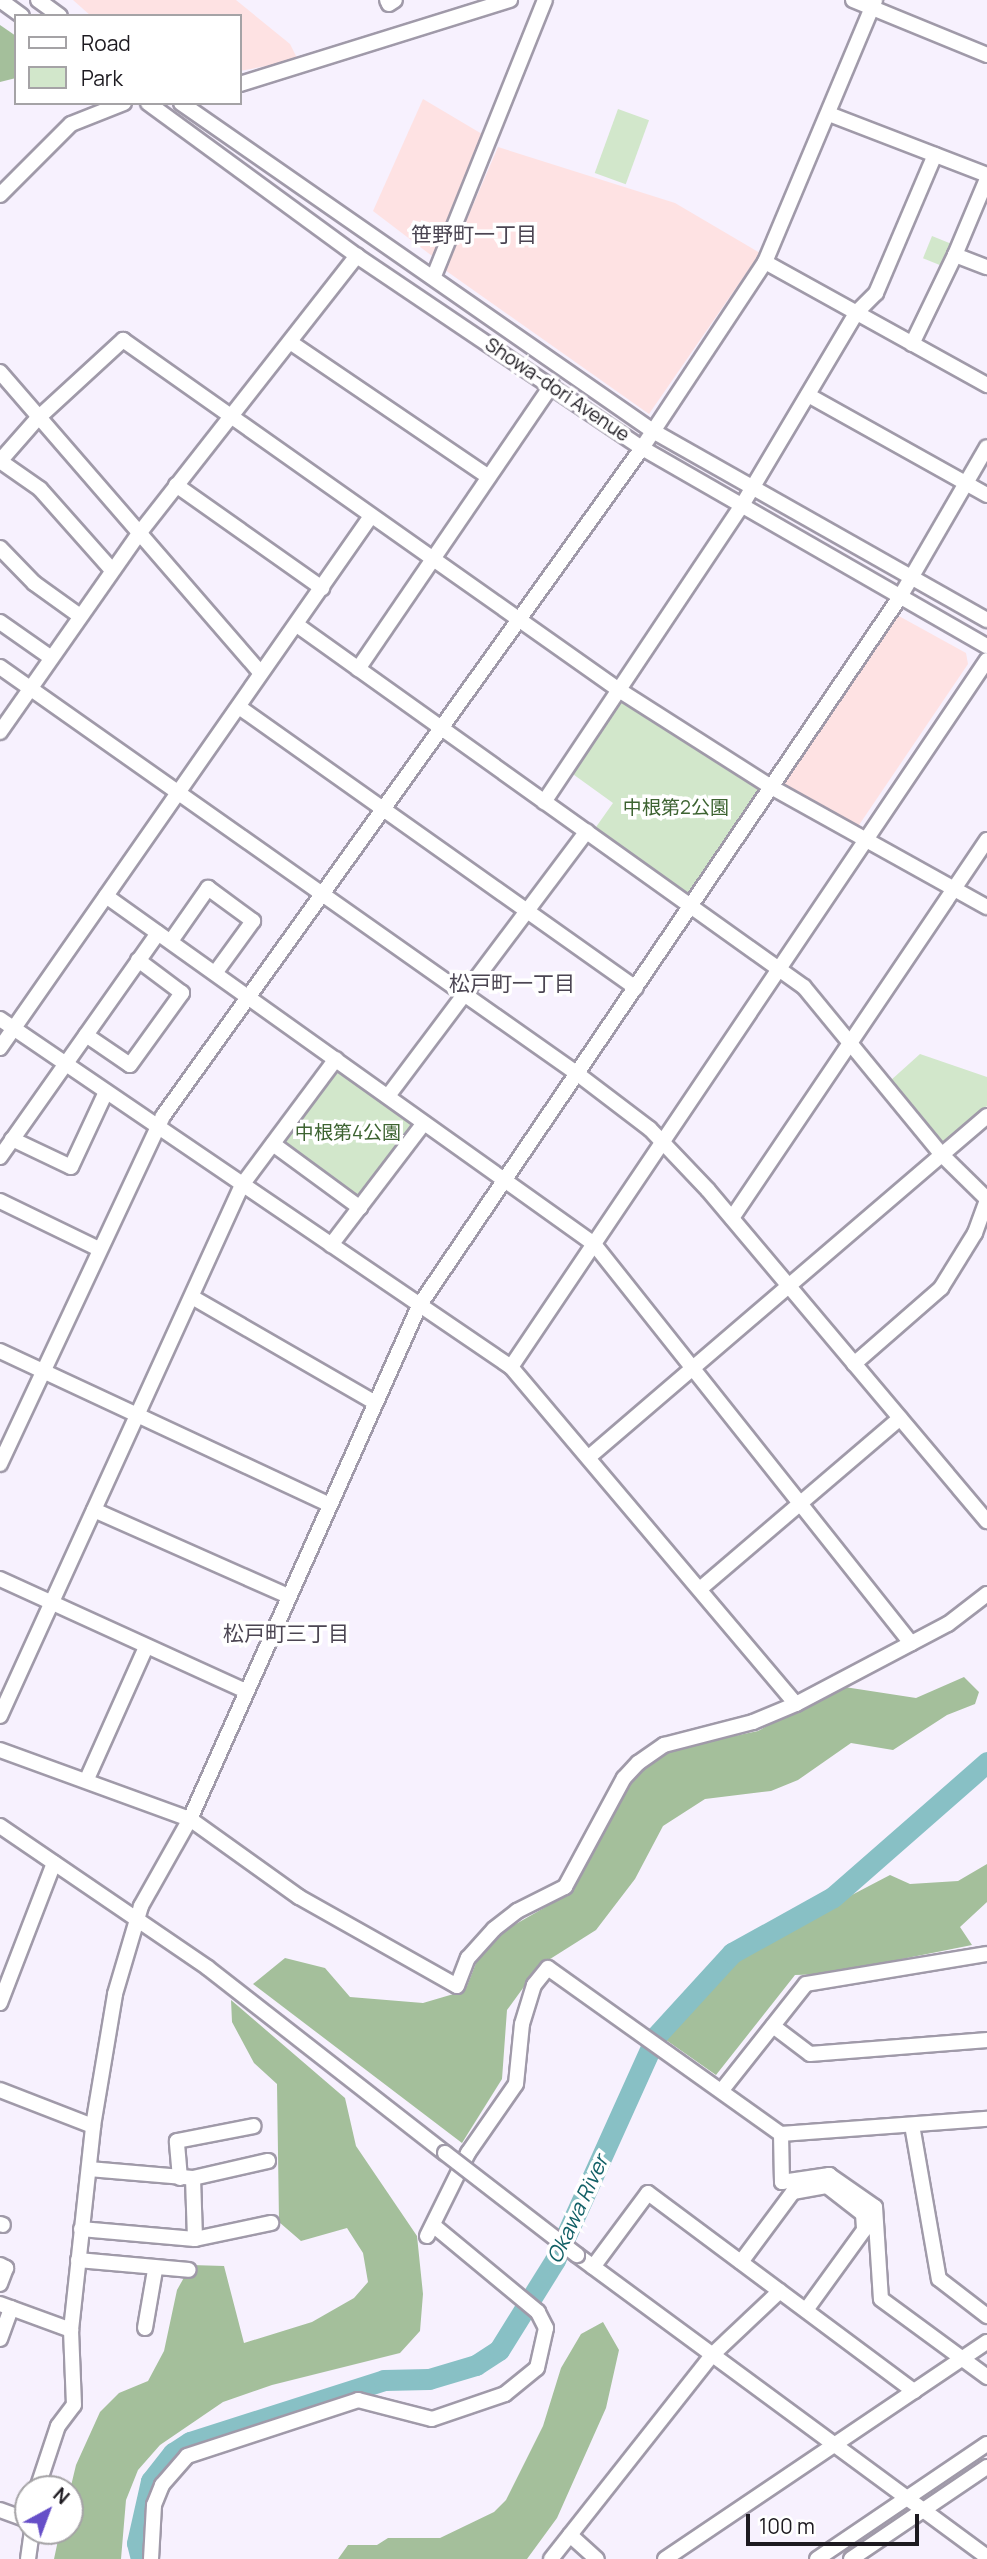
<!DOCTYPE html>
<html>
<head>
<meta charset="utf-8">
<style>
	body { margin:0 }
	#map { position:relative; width:987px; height:2559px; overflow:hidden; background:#f7f1fe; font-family:Manrope,"Noto Sans JP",sans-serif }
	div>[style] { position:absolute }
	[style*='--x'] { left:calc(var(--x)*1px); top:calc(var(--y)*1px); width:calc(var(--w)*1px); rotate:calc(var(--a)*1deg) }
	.commercial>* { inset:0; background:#fee2e3 }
	.green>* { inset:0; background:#d2e7cb; transform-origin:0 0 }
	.forest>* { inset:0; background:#a4bf9b }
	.river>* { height:21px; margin:-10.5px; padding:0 10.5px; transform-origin:10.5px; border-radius:10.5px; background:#88c0c5 }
	.roads { filter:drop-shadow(2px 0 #a09aa9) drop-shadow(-2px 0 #a09aa9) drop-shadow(0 2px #a09aa9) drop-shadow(0 -2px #a09aa9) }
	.minor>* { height:14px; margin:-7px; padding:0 7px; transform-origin:7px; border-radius:7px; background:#fff }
	.bridges { filter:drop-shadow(2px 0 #a09aa9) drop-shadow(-2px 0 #a09aa9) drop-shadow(0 2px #a09aa9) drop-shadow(0 -2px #a09aa9) }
	.minor-bridge>* { height:14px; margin:-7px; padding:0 7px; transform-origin:7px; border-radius:7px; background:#fff }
	span { translate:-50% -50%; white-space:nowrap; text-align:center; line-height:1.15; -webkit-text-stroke:7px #fff; paint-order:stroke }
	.street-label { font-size:19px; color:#1d1a20 }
	.park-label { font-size:19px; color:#3d6331 }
	.neighbourhood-label { font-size:21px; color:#4b4552 }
	.water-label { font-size:21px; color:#126066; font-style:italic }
	.legend { position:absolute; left:14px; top:14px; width:228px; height:91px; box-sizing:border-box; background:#fff; border:2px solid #a5a3a6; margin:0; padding:9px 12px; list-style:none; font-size:21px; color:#1d1a20 }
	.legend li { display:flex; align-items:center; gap:14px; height:35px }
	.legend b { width:35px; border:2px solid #a5a3a6 }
	.north { position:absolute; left:14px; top:2475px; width:70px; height:70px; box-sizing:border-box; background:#fff; border:2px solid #a5a3a6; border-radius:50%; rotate:41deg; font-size:19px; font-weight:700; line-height:28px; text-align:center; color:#1d1a20 }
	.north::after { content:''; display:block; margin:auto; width:24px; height:32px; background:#664fc8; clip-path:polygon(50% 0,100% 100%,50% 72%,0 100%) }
	.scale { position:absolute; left:746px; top:2514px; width:173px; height:32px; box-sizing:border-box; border:4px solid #1d1a20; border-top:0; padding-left:9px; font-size:21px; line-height:24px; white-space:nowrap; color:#1d1a20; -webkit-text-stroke:5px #fff; paint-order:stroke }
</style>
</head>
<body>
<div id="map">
	<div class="commercial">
		<i style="clip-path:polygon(73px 0,236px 0,290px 44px,298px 60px,240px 71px,240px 16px,91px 16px)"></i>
		<i style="clip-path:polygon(423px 99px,482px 134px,484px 141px,436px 259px,373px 211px)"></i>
		<i style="clip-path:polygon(498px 147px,675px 203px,760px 253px,649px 414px,445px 270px)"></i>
		<i style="clip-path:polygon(897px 615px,966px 653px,968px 664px,857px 828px,786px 790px,784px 782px)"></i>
	</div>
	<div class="green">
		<i style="left:618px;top:109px;width:33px;height:68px;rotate:20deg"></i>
		<i style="left:932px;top:236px;width:24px;height:24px;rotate:22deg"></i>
		<i style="clip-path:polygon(621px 699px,762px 789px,692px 892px,687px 894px,596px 827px,613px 803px,570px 772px)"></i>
		<i style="clip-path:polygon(920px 1054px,987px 1077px,987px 1106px,941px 1146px,890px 1081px)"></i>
		<i style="left:337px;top:1066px;width:97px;height:94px;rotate:37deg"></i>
	</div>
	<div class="forest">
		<i style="clip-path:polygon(0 25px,16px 36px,16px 78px,0 82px)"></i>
		<i style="clip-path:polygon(964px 1677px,979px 1692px,975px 1704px,947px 1715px,893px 1750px,851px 1743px,798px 1780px,771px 1791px,705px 1799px,663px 1826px,635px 1879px,596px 1930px,539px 1966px,507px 2010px,502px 2079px,462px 2143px,253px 1984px,285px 1958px,325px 1968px,350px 1997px,423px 2003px,457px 1993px,467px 1986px,480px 1953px,500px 1933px,570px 1893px,629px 1781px,664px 1751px,758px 1731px,838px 1686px,916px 1698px)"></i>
		<i style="clip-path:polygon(987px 1864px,987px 1902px,960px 1927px,972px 1945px,827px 1974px,795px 1975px,716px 2075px,666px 2040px,734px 1959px,762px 1942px,890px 1875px,910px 1884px,958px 1881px)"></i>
		<i style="clip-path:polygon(231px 2000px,345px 2098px,356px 2146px,417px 2236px,423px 2294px,420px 2331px,400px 2353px,272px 2385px,223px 2402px,160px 2445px,138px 2470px,126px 2500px,121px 2559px,54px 2559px,60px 2531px,70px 2531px,70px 2490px,76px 2465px,100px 2412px,119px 2393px,148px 2381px,164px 2351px,177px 2290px,191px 2265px,224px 2266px,244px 2343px,312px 2322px,354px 2298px,368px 2282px,363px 2253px,347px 2228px,301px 2241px,279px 2222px,277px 2084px,254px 2063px,232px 2022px)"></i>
		<i style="clip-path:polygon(603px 2322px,619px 2350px,606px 2408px,557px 2518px,527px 2559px,338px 2559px,348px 2545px,377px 2545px,388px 2538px,440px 2538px,494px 2512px,506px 2500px,543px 2426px,561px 2368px,581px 2334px)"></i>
	</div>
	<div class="river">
		<i style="--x:141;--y:2559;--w:16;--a:-104"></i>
		<i style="--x:137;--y:2543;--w:64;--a:-77.3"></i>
		<i style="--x:151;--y:2481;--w:36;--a:-52"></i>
		<i style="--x:173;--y:2453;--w:20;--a:-33"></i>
		<i style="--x:190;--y:2442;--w:204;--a:-17.7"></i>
		<i style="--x:384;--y:2380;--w:45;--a:-1.3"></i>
		<i style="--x:429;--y:2379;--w:49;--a:-16.6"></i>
		<i style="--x:476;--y:2365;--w:27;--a:-33"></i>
		<i style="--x:499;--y:2350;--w:106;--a:-58.1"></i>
		<i style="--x:555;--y:2260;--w:246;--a:-65.7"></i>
		<i style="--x:656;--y:2036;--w:113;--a:-47.5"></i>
		<i style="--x:732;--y:1953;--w:115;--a:-29"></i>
		<i style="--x:833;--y:1897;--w:205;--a:-41.2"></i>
	</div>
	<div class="roads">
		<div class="minor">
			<i style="--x:0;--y:0;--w:27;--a:36"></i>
			<i style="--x:38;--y:0;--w:27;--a:36"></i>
			<i style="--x:387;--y:0;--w:4;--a:63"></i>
			<i style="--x:389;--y:4;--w:7;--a:-34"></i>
			<i style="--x:853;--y:0;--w:145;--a:22.3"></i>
			<i style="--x:240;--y:84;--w:283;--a:-17.3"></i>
			<i style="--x:148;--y:103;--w:259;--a:36.2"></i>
			<i style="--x:357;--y:256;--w:344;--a:34"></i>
			<i style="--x:642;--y:448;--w:398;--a:29.9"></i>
			<i style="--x:181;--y:103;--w:575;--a:34.8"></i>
			<i style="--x:653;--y:431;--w:384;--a:29.5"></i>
			<i style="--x:829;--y:114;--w:169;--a:21.1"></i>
			<i style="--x:0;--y:195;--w:100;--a:-45"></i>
			<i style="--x:71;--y:124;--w:57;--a:-21.6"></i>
			<i style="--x:955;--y:255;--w:82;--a:-67.2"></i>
			<i style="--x:765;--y:262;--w:254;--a:29"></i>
			<i style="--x:434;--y:276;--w:297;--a:-68.1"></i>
			<i style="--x:290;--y:342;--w:240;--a:34.2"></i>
			<i style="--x:912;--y:344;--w:99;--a:-64.2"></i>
			<i style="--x:955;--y:255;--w:34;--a:21"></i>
			<i style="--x:0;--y:372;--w:398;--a:49.1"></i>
			<i style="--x:808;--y:395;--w:205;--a:29.2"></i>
			<i style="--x:0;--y:461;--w:56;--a:-48.6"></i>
			<i style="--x:37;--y:419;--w:117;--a:-42.6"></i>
			<i style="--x:123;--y:340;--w:607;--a:35.21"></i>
			<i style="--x:619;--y:690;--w:183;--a:32.5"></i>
			<i style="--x:773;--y:788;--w:245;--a:29.1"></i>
			<i style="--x:0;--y:461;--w:49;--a:35"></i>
			<i style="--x:40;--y:489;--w:108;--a:48.4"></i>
			<i style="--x:176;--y:485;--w:179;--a:35.2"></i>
			<i style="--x:0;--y:548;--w:49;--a:45.8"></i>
			<i style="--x:34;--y:583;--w:57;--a:35.7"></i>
			<i style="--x:0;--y:622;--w:61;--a:35"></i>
			<i style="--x:297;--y:625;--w:623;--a:35.53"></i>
			<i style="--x:804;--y:987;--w:217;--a:50.6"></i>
			<i style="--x:942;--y:1155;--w:63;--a:44.4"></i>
			<i style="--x:0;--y:667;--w:708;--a:35.17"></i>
			<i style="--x:579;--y:1075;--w:89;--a:37.3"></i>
			<i style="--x:650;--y:1129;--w:84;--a:46.4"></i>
			<i style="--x:708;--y:1190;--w:433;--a:49.9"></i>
			<i style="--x:358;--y:669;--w:344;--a:-55.7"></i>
			<i style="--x:239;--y:707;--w:486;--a:35.3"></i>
			<i style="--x:0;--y:732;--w:246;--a:-55"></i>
			<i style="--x:141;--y:531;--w:350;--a:-51.9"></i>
			<i style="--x:544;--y:802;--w:355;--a:-56.3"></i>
			<i style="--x:741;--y:507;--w:227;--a:-59.3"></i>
			<i style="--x:857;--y:312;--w:27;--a:-45"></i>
			<i style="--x:876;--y:293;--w:150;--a:-66.9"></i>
			<i style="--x:106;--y:896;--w:599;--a:35.49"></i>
			<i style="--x:594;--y:1244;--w:510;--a:51.53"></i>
			<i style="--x:171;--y:941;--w:65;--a:-55.1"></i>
			<i style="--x:208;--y:888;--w:56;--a:36.3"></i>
			<i style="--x:253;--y:921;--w:63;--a:126"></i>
			<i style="--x:0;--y:1019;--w:618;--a:34.26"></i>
			<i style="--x:511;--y:1367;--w:441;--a:49.8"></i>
			<i style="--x:86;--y:1035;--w:53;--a:34.3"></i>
			<i style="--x:130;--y:1065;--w:89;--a:-54.2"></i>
			<i style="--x:182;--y:993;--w:55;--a:-143.1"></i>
			<i style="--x:0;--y:1048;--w:649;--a:-55.11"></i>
			<i style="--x:388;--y:1096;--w:331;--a:-53.1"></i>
			<i style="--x:12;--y:1139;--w:65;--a:25.4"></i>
			<i style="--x:71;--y:1167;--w:83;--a:-65"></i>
			<i style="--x:273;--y:1144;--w:108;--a:36.3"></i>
			<i style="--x:0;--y:1157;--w:274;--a:-54.8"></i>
			<i style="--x:0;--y:1201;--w:110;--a:25.9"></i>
			<i style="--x:732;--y:1218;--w:456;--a:-56"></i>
			<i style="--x:331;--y:1245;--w:153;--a:-52.7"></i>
			<i style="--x:192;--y:1297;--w:210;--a:30"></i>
			<i style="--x:0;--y:1351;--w:362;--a:25"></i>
			<i style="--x:854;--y:1364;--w:116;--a:-41.1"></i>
			<i style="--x:941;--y:1288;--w:65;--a:-58.3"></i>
			<i style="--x:975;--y:1233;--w:35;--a:-70"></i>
			<i style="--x:511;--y:1367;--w:852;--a:-56.05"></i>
			<i style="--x:589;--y:1457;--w:524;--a:-40.59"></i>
			<i style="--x:0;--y:1464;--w:384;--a:-64.9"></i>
			<i style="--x:163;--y:1116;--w:822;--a:-54.36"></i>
			<i style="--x:642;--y:448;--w:223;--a:-56.5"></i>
			<i style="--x:765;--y:262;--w:284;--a:-67.2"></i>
			<i style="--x:94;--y:1510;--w:212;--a:23.9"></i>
			<i style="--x:0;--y:1579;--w:270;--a:24.5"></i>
			<i style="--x:700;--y:1589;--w:263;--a:-40.5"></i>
			<i style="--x:0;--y:1716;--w:584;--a:-65.5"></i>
			<i style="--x:242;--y:1185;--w:157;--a:-53.3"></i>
			<i style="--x:0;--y:1750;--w:202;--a:20"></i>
			<i style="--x:190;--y:1819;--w:134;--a:35.6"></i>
			<i style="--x:299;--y:1897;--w:181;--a:29.4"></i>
			<i style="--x:457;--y:1986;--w:30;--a:-69"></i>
			<i style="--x:468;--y:1958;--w:39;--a:-48"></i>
			<i style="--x:494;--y:1929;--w:29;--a:-38"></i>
			<i style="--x:517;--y:1911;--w:54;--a:-26.6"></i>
			<i style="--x:565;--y:1887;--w:124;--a:-61.6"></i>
			<i style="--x:624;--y:1778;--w:21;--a:-47"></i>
			<i style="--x:638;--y:1763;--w:32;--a:-35"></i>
			<i style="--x:664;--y:1745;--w:92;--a:-14.5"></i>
			<i style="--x:753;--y:1722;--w:47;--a:-22.7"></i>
			<i style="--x:796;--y:1704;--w:172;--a:-27.8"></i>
			<i style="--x:948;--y:1624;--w:49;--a:-37.6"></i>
			<i style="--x:87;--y:1779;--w:145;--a:-65.9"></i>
			<i style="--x:0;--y:1826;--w:252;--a:34.3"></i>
			<i style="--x:208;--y:1968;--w:301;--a:38"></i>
			<i style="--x:0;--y:2003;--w:150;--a:-68.9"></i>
			<i style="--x:773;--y:2026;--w:46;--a:37.1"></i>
			<i style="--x:810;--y:2054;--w:178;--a:-4.5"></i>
			<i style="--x:0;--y:2090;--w:100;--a:21.2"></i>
			<i style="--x:722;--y:2090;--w:135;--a:-51.6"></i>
			<i style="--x:806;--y:1984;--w:183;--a:-9.4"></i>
			<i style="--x:912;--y:2125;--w:156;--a:80.1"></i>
			<i style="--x:939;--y:2279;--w:61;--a:37.6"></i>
			<i style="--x:781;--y:2134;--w:48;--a:88.8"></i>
			<i style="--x:782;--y:2182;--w:48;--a:-8.5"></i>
			<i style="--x:829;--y:2175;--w:56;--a:34.8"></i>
			<i style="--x:875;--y:2207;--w:92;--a:86.3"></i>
			<i style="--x:881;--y:2299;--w:132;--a:36.3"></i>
			<i style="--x:89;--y:2169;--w:104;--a:4.9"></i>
			<i style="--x:193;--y:2178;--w:77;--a:-12.8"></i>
			<i style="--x:180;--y:2178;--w:37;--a:-95"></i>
			<i style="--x:177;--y:2141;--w:78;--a:-11"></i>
			<i style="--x:193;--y:2178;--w:61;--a:88.1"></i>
			<i style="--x:0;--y:2224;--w:3;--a:18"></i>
			<i style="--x:81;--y:2229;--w:114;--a:5"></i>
			<i style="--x:195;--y:2239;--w:78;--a:-11.9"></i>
			<i style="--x:427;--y:2236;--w:93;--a:-63.7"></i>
			<i style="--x:468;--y:2153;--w:84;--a:-55.2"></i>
			<i style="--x:516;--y:2084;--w:60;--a:-84.3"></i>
			<i style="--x:522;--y:2024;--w:41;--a:-72.9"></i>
			<i style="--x:534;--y:1985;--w:22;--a:-51"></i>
			<i style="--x:548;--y:1968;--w:286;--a:35.5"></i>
			<i style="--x:781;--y:2134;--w:207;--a:-4.2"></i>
			<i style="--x:577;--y:2255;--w:509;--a:36.37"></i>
			<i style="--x:78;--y:2260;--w:111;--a:5.1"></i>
			<i style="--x:741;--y:2262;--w:87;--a:-53.4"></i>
			<i style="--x:793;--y:2192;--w:35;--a:-10"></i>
			<i style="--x:827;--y:2186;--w:46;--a:37.9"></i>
			<i style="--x:863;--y:2214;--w:16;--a:86"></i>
			<i style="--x:864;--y:2230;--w:99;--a:125.9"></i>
			<i style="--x:0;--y:2265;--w:7;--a:27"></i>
			<i style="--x:6;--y:2268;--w:17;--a:111"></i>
			<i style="--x:593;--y:2267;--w:92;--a:-53.4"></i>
			<i style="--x:648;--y:2193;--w:332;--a:36.7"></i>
			<i style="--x:0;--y:2304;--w:76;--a:20.1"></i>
			<i style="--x:145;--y:2328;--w:59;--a:-80.2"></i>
			<i style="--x:0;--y:2339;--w:33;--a:-70"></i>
			<i style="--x:37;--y:2489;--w:66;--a:-71.6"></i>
			<i style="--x:58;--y:2426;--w:26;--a:-53"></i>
			<i style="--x:74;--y:2405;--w:75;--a:-92.3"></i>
			<i style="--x:71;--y:2330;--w:205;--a:-83.8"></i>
			<i style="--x:93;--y:2126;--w:134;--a:-80.5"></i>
			<i style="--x:115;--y:1994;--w:92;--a:-73.5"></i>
			<i style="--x:141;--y:1906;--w:100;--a:-60.6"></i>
			<i style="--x:190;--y:1819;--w:562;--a:-65.94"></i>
			<i style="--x:419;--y:1306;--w:857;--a:-55.85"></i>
			<i style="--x:900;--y:597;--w:173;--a:-59.9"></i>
			<i style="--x:0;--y:2510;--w:30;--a:20"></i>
			<i style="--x:570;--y:2535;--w:36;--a:42"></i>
			<i style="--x:28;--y:2559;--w:28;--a:-82"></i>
			<i style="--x:151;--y:2559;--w:54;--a:-86.8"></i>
			<i style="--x:154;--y:2505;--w:22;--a:-68"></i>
			<i style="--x:162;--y:2485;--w:38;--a:-49"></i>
			<i style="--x:187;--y:2456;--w:180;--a:-18.1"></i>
			<i style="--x:358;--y:2400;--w:76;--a:14.4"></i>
			<i style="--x:432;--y:2419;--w:77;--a:-18.9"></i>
			<i style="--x:505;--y:2394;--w:41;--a:-39.1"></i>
			<i style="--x:537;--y:2368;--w:41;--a:-77.3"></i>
			<i style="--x:546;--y:2328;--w:18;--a:-117"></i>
			<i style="--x:538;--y:2312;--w:135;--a:-140.4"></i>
			<i style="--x:551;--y:2559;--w:260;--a:-51.7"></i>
			<i style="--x:712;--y:2355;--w:93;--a:-43.3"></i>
			<i style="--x:665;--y:2559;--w:388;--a:-34"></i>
			<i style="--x:817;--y:2559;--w:205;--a:-34.1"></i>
			<i style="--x:851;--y:2559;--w:164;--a:-34.1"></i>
		</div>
	</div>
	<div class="bridges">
		<div class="minor-bridge">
			<i style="--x:445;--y:2153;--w:167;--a:37.7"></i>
		</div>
	</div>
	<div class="street-label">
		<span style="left:557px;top:390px;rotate:34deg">Showa-dori Avenue</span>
	</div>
	<div class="park-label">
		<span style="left:676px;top:808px">中根第2公園</span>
		<span style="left:348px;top:1133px">中根第4公園</span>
	</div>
	<div class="neighbourhood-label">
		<span style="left:474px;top:234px">笹野町一丁目</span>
		<span style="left:512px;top:983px">松戸町一丁目</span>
		<span style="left:286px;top:1633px">松戸町三丁目</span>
	</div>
	<div class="water-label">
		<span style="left:577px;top:2209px;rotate:-65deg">Okawa River</span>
	</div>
	<ul class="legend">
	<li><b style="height:9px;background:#fff"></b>Road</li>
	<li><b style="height:19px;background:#d2e7cb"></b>Park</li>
	</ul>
	<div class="north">N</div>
	<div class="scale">100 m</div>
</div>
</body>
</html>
